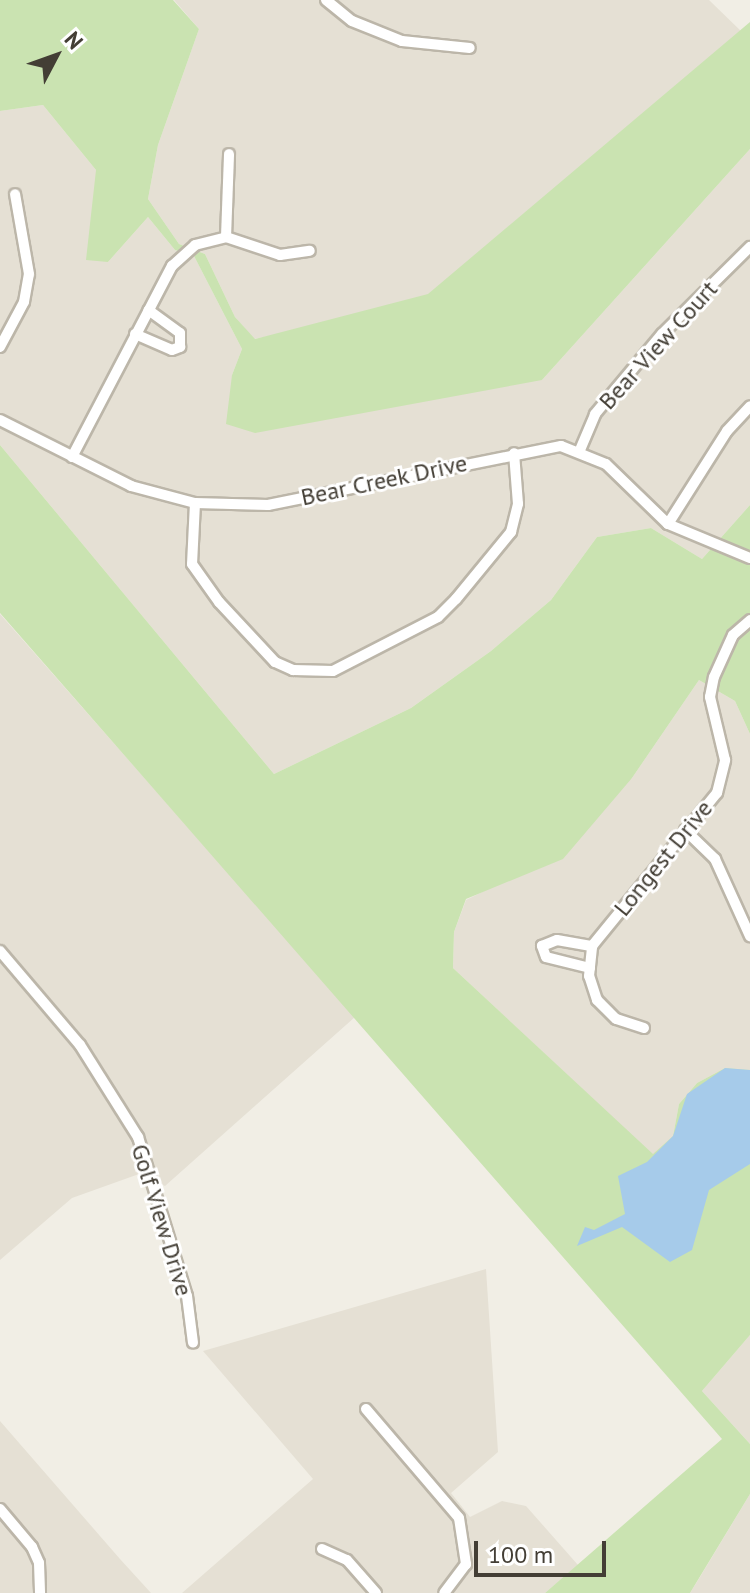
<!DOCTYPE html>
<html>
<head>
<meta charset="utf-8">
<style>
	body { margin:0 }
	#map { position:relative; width:750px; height:1593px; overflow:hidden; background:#f1eee5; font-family:"PT Sans",sans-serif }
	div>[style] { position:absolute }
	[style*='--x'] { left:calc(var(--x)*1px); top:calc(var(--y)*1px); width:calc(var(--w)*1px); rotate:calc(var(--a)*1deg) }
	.residential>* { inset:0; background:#e5e0d4 }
	.green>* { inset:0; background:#cae3b1 }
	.water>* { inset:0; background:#a6cbea }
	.roads { filter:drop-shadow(2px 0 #bcb6a9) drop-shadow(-2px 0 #bcb6a9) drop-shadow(0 2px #bcb6a9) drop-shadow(0 -2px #bcb6a9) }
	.street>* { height:10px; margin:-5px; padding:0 5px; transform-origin:5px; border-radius:5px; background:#fff }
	span { translate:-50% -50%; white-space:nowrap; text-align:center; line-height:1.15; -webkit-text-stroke:6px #fff; paint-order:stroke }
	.street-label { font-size:24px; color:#433e35 }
	.north { position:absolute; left:16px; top:16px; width:80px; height:80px; -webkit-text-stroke:6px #fff; paint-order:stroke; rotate:49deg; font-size:22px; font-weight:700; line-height:32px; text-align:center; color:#433e35 }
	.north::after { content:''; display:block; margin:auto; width:28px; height:36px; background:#433e35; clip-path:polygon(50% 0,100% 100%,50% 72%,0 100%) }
	.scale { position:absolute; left:474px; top:1541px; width:132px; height:36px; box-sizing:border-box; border:4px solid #433e35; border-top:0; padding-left:10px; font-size:24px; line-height:28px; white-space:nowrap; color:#433e35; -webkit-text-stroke:6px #fff; paint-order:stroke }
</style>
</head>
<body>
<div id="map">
	<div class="residential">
		<i style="clip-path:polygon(174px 0,709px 0,744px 34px,435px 303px,254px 339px,235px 317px,205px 254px,179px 244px,148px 199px,158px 145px,199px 29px)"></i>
		<i style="clip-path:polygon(43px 105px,96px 170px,108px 262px,148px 217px,175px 250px,194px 256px,242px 349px,232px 375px,542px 380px,750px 149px,750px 505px,702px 559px,651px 528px,597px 537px,551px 600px,491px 651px,411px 708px,274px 774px,0 445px,0 111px)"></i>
		<i style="clip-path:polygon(0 614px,355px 1017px,165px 1186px,139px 1174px,72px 1198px,0 1260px)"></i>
		<i style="clip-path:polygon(699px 680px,735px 701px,750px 734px,750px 1070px,725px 1068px,697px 1083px,679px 1104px,673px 1136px,653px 1155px,453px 968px,454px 932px,466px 900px,510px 878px,632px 778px)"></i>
		<i style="clip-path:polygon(486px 1269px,498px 1452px,451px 1493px,470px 1517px,502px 1501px,526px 1506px,578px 1565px,545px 1593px,182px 1593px,313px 1479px,203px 1351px)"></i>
		<i style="clip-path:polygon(750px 1335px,750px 1444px,702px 1391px)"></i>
		<i style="clip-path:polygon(0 1421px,120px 1559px,151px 1593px,0 1593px)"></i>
		<i style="clip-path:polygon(750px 1494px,750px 1593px,690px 1593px,700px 1577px)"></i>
	</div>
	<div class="green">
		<i style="clip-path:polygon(0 0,173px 0,199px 29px,158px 145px,148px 199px,179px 244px,205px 254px,235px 317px,255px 339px,428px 294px,750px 22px,750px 149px,542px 380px,255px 433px,226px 424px,232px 375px,242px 349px,194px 256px,175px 250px,148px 217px,108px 262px,86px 260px,96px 170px,43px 105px,0 111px)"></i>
		<i style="clip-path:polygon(0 445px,274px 774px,411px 708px,491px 651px,551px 600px,597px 537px,651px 528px,702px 559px,750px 505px,750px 734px,735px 701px,699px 680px,632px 778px,563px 859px,466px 899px,454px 932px,453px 968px,653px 1154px,673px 1136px,679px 1104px,697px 1083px,725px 1068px,750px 1070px,750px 1335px,702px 1391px,750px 1444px,750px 1494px,690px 1593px,545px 1593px,722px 1439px,0 613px)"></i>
	</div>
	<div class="water">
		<i style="clip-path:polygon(725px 1068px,750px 1070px,750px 1164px,709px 1190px,692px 1250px,670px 1262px,622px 1227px,577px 1246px,585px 1227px,594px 1230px,625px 1214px,618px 1176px,647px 1162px,673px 1136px,687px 1094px)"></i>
	</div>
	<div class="roads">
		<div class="street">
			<i style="--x:326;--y:0;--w:33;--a:39"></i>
			<i style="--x:352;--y:21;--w:54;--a:21.8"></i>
			<i style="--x:402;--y:41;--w:68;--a:5.9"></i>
			<i style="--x:226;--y:237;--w:83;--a:-87.9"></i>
			<i style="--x:135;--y:334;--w:40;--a:23.4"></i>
			<i style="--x:172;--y:350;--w:9;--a:-21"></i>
			<i style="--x:180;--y:347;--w:14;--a:-90"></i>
			<i style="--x:180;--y:333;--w:39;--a:-144"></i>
			<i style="--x:0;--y:347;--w:51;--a:-61.9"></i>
			<i style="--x:24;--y:302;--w:28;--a:-80"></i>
			<i style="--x:29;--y:274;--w:81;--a:-99.9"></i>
			<i style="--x:0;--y:420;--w:147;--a:26.7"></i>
			<i style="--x:131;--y:486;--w:66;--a:14.9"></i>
			<i style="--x:195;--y:503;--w:73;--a:1.6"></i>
			<i style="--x:268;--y:505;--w:299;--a:-11.4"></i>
			<i style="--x:561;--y:446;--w:48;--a:21.8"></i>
			<i style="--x:606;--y:464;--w:86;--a:44.1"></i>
			<i style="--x:668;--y:524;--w:89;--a:22.5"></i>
			<i style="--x:580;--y:450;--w:39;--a:-67"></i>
			<i style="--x:595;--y:414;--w:104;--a:-50.1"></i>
			<i style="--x:662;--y:334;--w:124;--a:-44.7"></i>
			<i style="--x:72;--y:457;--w:216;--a:-62.4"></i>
			<i style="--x:172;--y:266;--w:31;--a:-42"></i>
			<i style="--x:195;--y:245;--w:32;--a:-14"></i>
			<i style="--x:226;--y:237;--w:57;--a:18.4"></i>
			<i style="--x:280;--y:255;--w:30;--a:-8"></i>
			<i style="--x:195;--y:503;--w:61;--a:92.8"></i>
			<i style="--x:192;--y:564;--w:47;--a:54.6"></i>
			<i style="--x:219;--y:602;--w:82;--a:47"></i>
			<i style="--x:275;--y:662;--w:20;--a:24"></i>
			<i style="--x:293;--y:670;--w:40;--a:1.4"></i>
			<i style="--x:333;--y:671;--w:118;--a:-27.2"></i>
			<i style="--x:438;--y:617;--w:25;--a:-45"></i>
			<i style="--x:456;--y:599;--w:87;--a:-50.6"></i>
			<i style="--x:511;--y:532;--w:29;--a:-76"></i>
			<i style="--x:518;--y:504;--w:51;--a:-94.5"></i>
			<i style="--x:668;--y:524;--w:110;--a:-57.6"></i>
			<i style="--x:727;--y:431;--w:34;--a:-47"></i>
			<i style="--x:685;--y:830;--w:42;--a:44"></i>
			<i style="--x:715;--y:859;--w:85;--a:65.6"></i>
			<i style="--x:0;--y:951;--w:123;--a:49.6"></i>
			<i style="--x:80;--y:1045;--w:109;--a:57.8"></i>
			<i style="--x:138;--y:1137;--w:166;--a:72.9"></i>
			<i style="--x:187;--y:1296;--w:47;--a:82.7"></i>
			<i style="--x:590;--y:968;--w:45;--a:-166"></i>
			<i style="--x:546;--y:957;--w:12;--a:-110"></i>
			<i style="--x:542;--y:946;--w:16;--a:-22"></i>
			<i style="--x:557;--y:940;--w:36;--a:10"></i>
			<i style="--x:644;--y:1028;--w:29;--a:-162"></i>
			<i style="--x:616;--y:1019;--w:27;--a:-135"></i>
			<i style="--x:597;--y:1000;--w:25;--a:-108"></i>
			<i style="--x:589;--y:976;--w:30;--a:-84"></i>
			<i style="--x:592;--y:946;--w:198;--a:-50.8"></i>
			<i style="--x:717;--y:793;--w:34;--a:-76"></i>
			<i style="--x:725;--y:760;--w:65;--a:-103.4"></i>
			<i style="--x:710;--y:697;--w:20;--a:-79"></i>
			<i style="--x:714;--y:677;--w:46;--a:-65.7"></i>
			<i style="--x:733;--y:635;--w:23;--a:-41"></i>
			<i style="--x:366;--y:1409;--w:143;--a:49.5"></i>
			<i style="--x:459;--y:1518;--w:47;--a:81.3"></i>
			<i style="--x:466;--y:1564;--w:36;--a:127"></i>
			<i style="--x:0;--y:1509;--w:50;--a:49.9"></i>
			<i style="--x:32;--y:1547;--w:17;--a:66"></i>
			<i style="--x:39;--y:1563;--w:30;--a:88"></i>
			<i style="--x:322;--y:1549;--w:27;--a:24"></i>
			<i style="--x:347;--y:1560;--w:44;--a:48.7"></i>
		</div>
	</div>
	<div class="street-label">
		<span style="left:658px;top:345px;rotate:-48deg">Bear View Court</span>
		<span style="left:384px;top:480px;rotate:-12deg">Bear Creek Drive</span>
		<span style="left:663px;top:858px;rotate:-51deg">Longest Drive</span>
		<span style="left:162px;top:1220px;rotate:73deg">Golf View Drive</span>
	</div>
	<div class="north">N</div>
	<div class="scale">100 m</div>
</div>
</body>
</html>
